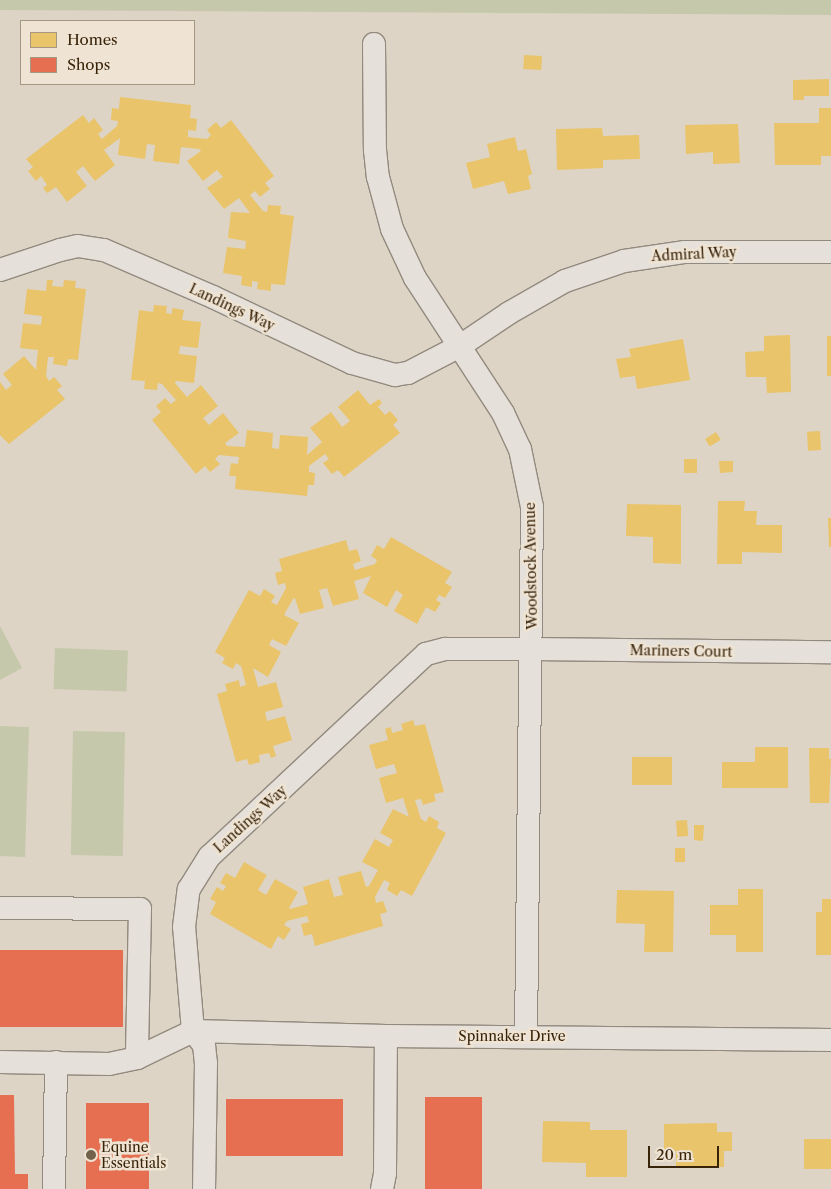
<!DOCTYPE html>
<html>
<head>
<meta charset="utf-8">
<style>
	body { margin:0 }
	#map { position:relative; width:831px; height:1189px; overflow:hidden; background:#ddd4c5; font-family:"Libre Caslon Text",serif }
	div>[style] { position:absolute }
	[style*='--x'] { left:calc(var(--x)*1px); top:calc(var(--y)*1px); width:calc(var(--w)*1px); rotate:calc(var(--a)*1deg) }
	.green>* { inset:0; background:#c5c8aa; transform-origin:0 0 }
	.homes>* { inset:0; background:#e9c46a; transform-origin:0 0 }
	.shops>* { inset:0; background:#e76f51; transform-origin:0 0 }
	.roads { filter:drop-shadow(1px 0 #928a7f) drop-shadow(-1px 0 #928a7f) drop-shadow(0 1px #928a7f) drop-shadow(0 -1px #928a7f) }
	.minor>* { height:22px; margin:-11px; padding:0 11px; transform-origin:11px; border-radius:11px; background:#e5e0d9 }
	.dots>* { width:14px; height:14px; translate:-50% -50%; box-sizing:border-box; border:2px solid #efe4d3; border-radius:50% }
	span { translate:-50% -50%; white-space:nowrap; text-align:center; line-height:1.15; -webkit-text-stroke:5px #efe4d3; paint-order:stroke }
	.street-label { font-size:14px; color:#39240a }
	.poi-label { font-size:14px; color:#39240a }
	.left { translate:0 -50%; text-align:left }
	.legend { position:absolute; left:20px; top:20px; width:175px; height:65px; box-sizing:border-box; background:#efe4d3; border:1px solid #a69783; margin:0; padding:6px 9px; list-style:none; font-size:15px; color:#39240a }
	.legend li { display:flex; align-items:center; gap:10px; height:25px }
	.legend b { width:25px; border:1px solid #a69783 }
	.scale { position:absolute; left:648px; top:1146px; width:71px; height:22px; box-sizing:border-box; border:2px solid #39240a; border-top:0; padding-left:6px; font-size:15px; line-height:18px; white-space:nowrap; color:#39240a; -webkit-text-stroke:4px #efe4d3; paint-order:stroke }
</style>
</head>
<body>
<div id="map">
	<div class="green">
		<i style="clip-path:polygon(0 0,831px 0,831px 15px,0 10px)"></i>
		<i style="clip-path:polygon(0 626px,22px 668px,0 680px)"></i>
		<i style="left:55px;top:648px;width:73px;height:41px;rotate:2deg"></i>
		<i style="clip-path:polygon(0 726px,29px 727px,25px 857px,0 856px)"></i>
		<i style="left:73px;top:731px;width:52px;height:124px;rotate:1deg"></i>
	</div>
	<div class="homes">
		<i style="left:524px;top:55px;width:18px;height:14px;rotate:3deg"></i>
		<i style="clip-path:polygon(829px 79px,829px 96px,804px 96px,804px 100px,793px 100px,793px 80px)"></i>
		<i style="clip-path:polygon(120px 97px,191px 105px,190px 118px,197px 119px,196px 131px,188px 130px,188px 137px,207px 139px,211px 135px,207px 130px,216px 122px,221px 128px,231px 120px,274px 176px,265px 183px,270px 189px,260px 197px,255px 191px,250px 195px,263px 211px,267px 212px,268px 205px,281px 206px,280px 214px,294px 216px,285px 285px,271px 284px,271px 291px,257px 289px,258px 282px,252px 281px,252px 287px,241px 285px,242px 276px,223px 273px,227px 247px,245px 249px,246px 241px,228px 238px,231px 212px,250px 213px,239px 198px,224px 209px,207px 188px,223px 177px,217px 170px,203px 181px,187px 161px,201px 151px,199px 149px,181px 147px,179px 164px,153px 161px,155px 145px,147px 144px,145px 159px,118px 155px,120px 138px,104px 150px,115px 165px,95px 181px,83px 166px,76px 172px,87px 186px,67px 202px,56px 187px,47px 193px,43px 188px,47px 185px,41px 176px,36px 181px,28px 171px,33px 167px,26px 159px,83px 115px,89px 123px,94px 118px,103px 130px,98px 134px,102px 139px,117px 126px,118px 121px,111px 120px,112px 108px,119px 109px)"></i>
		<i style="clip-path:polygon(819px 108px,831px 108px,831px 156px,821px 156px,821px 165px,775px 165px,774px 123px,819px 123px)"></i>
		<i style="clip-path:polygon(738px 124px,740px 163px,713px 164px,713px 152px,686px 154px,685px 125px)"></i>
		<i style="clip-path:polygon(602px 128px,603px 136px,639px 135px,640px 159px,603px 160px,603px 168px,557px 170px,556px 129px)"></i>
		<i style="clip-path:polygon(515px 137px,518px 151px,526px 149px,532px 174px,528px 176px,531px 189px,508px 194px,504px 181px,473px 189px,466px 163px,490px 157px,487px 144px)"></i>
		<i style="clip-path:polygon(47px 280px,53px 280px,52px 286px,63px 287px,64px 280px,76px 281px,75px 288px,86px 289px,78px 360px,68px 359px,67px 366px,53px 364px,54px 357px,48px 357px,46px 376px,49px 381px,54px 377px,62px 386px,57px 390px,65px 399px,9px 444px,0 435px,0 382px,6px 390px,12px 385px,3px 374px,24px 356px,36px 370px,38px 350px,20px 348px,23px 323px,41px 325px,42px 316px,24px 314px,27px 289px,46px 291px)"></i>
		<i style="clip-path:polygon(154px 305px,167px 306px,166px 313px,172px 314px,172px 308px,184px 310px,182px 320px,201px 322px,198px 348px,180px 346px,179px 354px,197px 356px,194px 383px,176px 381px,175px 383px,187px 397px,201px 385px,218px 406px,203px 418px,209px 425px,223px 413px,239px 433px,225px 443px,227px 446px,245px 447px,247px 430px,273px 433px,272px 448px,279px 449px,280px 435px,308px 437px,307px 455px,322px 442px,310px 428px,331px 412px,342px 427px,350px 421px,338px 407px,358px 390px,370px 405px,379px 399px,382px 403px,378px 407px,385px 415px,390px 411px,398px 420px,393px 425px,400px 433px,344px 477px,338px 470px,332px 474px,323px 463px,329px 459px,325px 454px,309px 466px,309px 472px,315px 473px,314px 485px,308px 485px,307px 496px,235px 489px,236px 476px,229px 476px,231px 463px,238px 464px,239px 457px,219px 455px,215px 459px,220px 464px,210px 472px,205px 466px,196px 474px,152px 420px,161px 412px,156px 406px,165px 398px,171px 404px,176px 400px,162px 384px,158px 383px,157px 390px,144px 389px,145px 381px,131px 380px,139px 310px,153px 312px)"></i>
		<i style="clip-path:polygon(790px 335px,791px 392px,767px 393px,766px 377px,746px 377px,745px 352px,764px 351px,764px 336px)"></i>
		<i style="left:827px;top:336px;width:4px;height:40px"></i>
		<i style="clip-path:polygon(683px 339px,690px 380px,637px 389px,635px 376px,620px 378px,616px 359px,631px 357px,629px 349px)"></i>
		<i style="left:820px;top:431px;width:19px;height:13px;rotate:87deg"></i>
		<i style="left:716px;top:432px;width:9px;height:13px;rotate:58deg"></i>
		<i style="left:684px;top:459px;width:13px;height:14px"></i>
		<i style="clip-path:polygon(719px 461px,733px 461px,733px 472px,720px 473px)"></i>
		<i style="clip-path:polygon(718px 501px,745px 501px,744px 511px,757px 511px,756px 525px,782px 525px,782px 553px,742px 552px,742px 564px,717px 564px)"></i>
		<i style="clip-path:polygon(627px 504px,681px 505px,681px 564px,653px 563px,653px 537px,626px 536px)"></i>
		<i style="clip-path:polygon(828px 518px,831px 518px,831px 547px,829px 547px)"></i>
		<i style="clip-path:polygon(391px 537px,452px 572px,445px 583px,452px 587px,445px 598px,439px 595px,436px 600px,441px 603px,435px 612px,426px 607px,417px 624px,394px 611px,403px 595px,396px 590px,387px 607px,363px 593px,371px 576px,354px 581px,359px 599px,333px 606px,327px 588px,319px 590px,324px 608px,300px 614px,295px 598px,293px 599px,284px 615px,299px 623px,286px 646px,272px 639px,269px 645px,281px 652px,268px 677px,253px 668px,258px 687px,276px 682px,283px 707px,265px 712px,267px 721px,285px 716px,292px 740px,273px 746px,276px 756px,271px 758px,269px 753px,259px 755px,260px 762px,249px 765px,247px 759px,236px 762px,217px 694px,227px 691px,225px 684px,239px 680px,240px 687px,246px 685px,241px 666px,236px 663px,233px 669px,222px 663px,225px 658px,215px 652px,249px 590px,260px 596px,264px 589px,275px 596px,271px 602px,277px 605px,286px 588px,285px 583px,278px 585px,275px 573px,282px 571px,279px 559px,346px 540px,349px 551px,357px 549px,361px 561px,353px 564px,355px 570px,375px 564px,377px 560px,371px 556px,377px 545px,384px 549px)"></i>
		<i style="clip-path:polygon(413px 720px,415px 726px,425px 724px,444px 792px,434px 794px,436px 801px,423px 805px,421px 799px,415px 800px,421px 819px,426px 822px,429px 816px,439px 822px,437px 828px,446px 833px,412px 896px,401px 890px,397px 896px,387px 890px,390px 883px,384px 880px,375px 897px,376px 903px,383px 901px,387px 912px,380px 914px,383px 926px,315px 946px,312px 934px,304px 936px,301px 924px,309px 922px,307px 916px,287px 921px,284px 925px,291px 929px,284px 940px,278px 936px,271px 949px,210px 914px,216px 902px,210px 899px,217px 887px,223px 891px,226px 886px,220px 883px,226px 873px,235px 878px,244px 862px,267px 875px,258px 890px,266px 895px,275px 879px,298px 892px,289px 908px,290px 909px,308px 904px,303px 887px,329px 879px,334px 897px,343px 895px,338px 877px,361px 871px,366px 887px,369px 886px,378px 870px,362px 862px,375px 839px,389px 847px,393px 840px,380px 833px,393px 809px,409px 817px,403px 798px,386px 803px,379px 778px,397px 773px,394px 764px,376px 769px,369px 745px,388px 740px,385px 729px,391px 727px,392px 733px,403px 730px,401px 724px)"></i>
		<i style="clip-path:polygon(755px 747px,788px 747px,788px 788px,722px 788px,722px 762px,755px 762px)"></i>
		<i style="clip-path:polygon(809px 748px,829px 748px,829px 759px,831px 759px,829px 803px,810px 803px)"></i>
		<i style="left:632px;top:757px;width:40px;height:28px"></i>
		<i style="left:687px;top:820px;width:16px;height:11px;rotate:86deg"></i>
		<i style="clip-path:polygon(694px 825px,704px 825px,703px 841px,694px 840px)"></i>
		<i style="left:675px;top:848px;width:10px;height:14px"></i>
		<i style="clip-path:polygon(738px 889px,763px 889px,763px 952px,736px 952px,736px 935px,710px 935px,710px 905px,738px 905px)"></i>
		<i style="clip-path:polygon(617px 890px,674px 891px,673px 952px,644px 952px,645px 924px,616px 923px)"></i>
		<i style="clip-path:polygon(822px 899px,831px 899px,831px 955px,816px 955px,816px 912px,822px 912px)"></i>
		<i style="clip-path:polygon(543px 1121px,590px 1122px,590px 1130px,627px 1130px,627px 1177px,586px 1177px,586px 1163px,542px 1162px)"></i>
		<i style="clip-path:polygon(717px 1123px,717px 1132px,732px 1132px,732px 1151px,724px 1151px,724px 1167px,676px 1168px,676px 1151px,664px 1151px,664px 1124px)"></i>
		<i style="left:804px;top:1139px;width:27px;height:30px"></i>
	</div>
	<div class="shops">
		<i style="left:0;top:950px;width:123px;height:77px"></i>
		<i style="clip-path:polygon(0 1095px,14px 1095px,15px 1174px,28px 1174px,28px 1189px,0 1189px)"></i>
		<i style="left:425px;top:1097px;width:57px;height:92px"></i>
		<i style="left:226px;top:1099px;width:117px;height:57px"></i>
		<i style="left:86px;top:1103px;width:63px;height:86px"></i>
	</div>
	<div class="roads">
		<div class="minor">
			<i style="--x:374;--y:44;--w:106;--a:89.5"></i>
			<i style="--x:375;--y:150;--w:27;--a:84"></i>
			<i style="--x:378;--y:177;--w:54;--a:74.9"></i>
			<i style="--x:392;--y:229;--w:54;--a:64.9"></i>
			<i style="--x:415;--y:278;--w:161;--a:56.9"></i>
			<i style="--x:503;--y:413;--w:40;--a:65"></i>
			<i style="--x:520;--y:449;--w:59;--a:78.3"></i>
			<i style="--x:532;--y:507;--w:529;--a:90.65"></i>
			<i style="--x:0;--y:270;--w:63;--a:-18.4"></i>
			<i style="--x:60;--y:250;--w:18;--a:-13"></i>
			<i style="--x:78;--y:246;--w:26;--a:9"></i>
			<i style="--x:104;--y:250;--w:119;--a:23.3"></i>
			<i style="--x:213;--y:297;--w:154;--a:25.4"></i>
			<i style="--x:352;--y:363;--w:45;--a:15.6"></i>
			<i style="--x:395;--y:375;--w:13;--a:-9"></i>
			<i style="--x:408;--y:373;--w:59;--a:-27.4"></i>
			<i style="--x:460;--y:346;--w:59;--a:-34"></i>
			<i style="--x:509;--y:313;--w:64;--a:-29.7"></i>
			<i style="--x:565;--y:281;--w:62;--a:-18.7"></i>
			<i style="--x:624;--y:261;--w:62;--a:-8.4"></i>
			<i style="--x:685;--y:252;--w:146;--a:0"></i>
			<i style="--x:0;--y:908;--w:140;--a:0.4"></i>
			<i style="--x:140;--y:909;--w:149;--a:91.2"></i>
			<i style="--x:193;--y:1031;--w:193;--a:1.5"></i>
			<i style="--x:386;--y:1036;--w:445;--a:0.5"></i>
			<i style="--x:193;--y:1031;--w:18;--a:52"></i>
			<i style="--x:204;--y:1045;--w:18;--a:84"></i>
			<i style="--x:206;--y:1063;--w:126;--a:90.9"></i>
			<i style="--x:0;--y:1062;--w:109;--a:1.1"></i>
			<i style="--x:109;--y:1064;--w:29;--a:-12"></i>
			<i style="--x:137;--y:1058;--w:62;--a:-25.7"></i>
			<i style="--x:193;--y:1031;--w:104;--a:-94.9"></i>
			<i style="--x:184;--y:927;--w:38;--a:-83"></i>
			<i style="--x:189;--y:889;--w:39;--a:-58"></i>
			<i style="--x:210;--y:856;--w:296;--a:-43.1"></i>
			<i style="--x:426;--y:654;--w:20;--a:-15"></i>
			<i style="--x:445;--y:649;--w:86;--a:0"></i>
			<i style="--x:531;--y:649;--w:300;--a:0.6"></i>
			<i style="--x:54;--y:1189;--w:127;--a:-89.1"></i>
			<i style="--x:382;--y:1189;--w:16;--a:-79"></i>
			<i style="--x:385;--y:1173;--w:137;--a:-89.6"></i>
		</div>
	</div>
	<div class="dots">
		<i style="left:91px;top:1155px;background:#72624b"></i>
	</div>
	<div class="street-label">
		<span style="left:694px;top:254px;rotate:-3deg">Admiral Way</span>
		<span style="left:232px;top:307px;rotate:25deg">Landings Way</span>
		<span style="left:531px;top:566px;rotate:-91deg">Woodstock Avenue</span>
		<span style="left:681px;top:651px;rotate:1deg">Mariners Court</span>
		<span style="left:250px;top:819px;rotate:-42deg">Landings Way</span>
		<span style="left:512px;top:1036px">Spinnaker Drive</span>
	</div>
	<div class="poi-label">
		<span class="left" style="left:101px;top:1155px">Equine<br>Essentials</span>
	</div>
	<ul class="legend">
	<li><b style="height:14px;background:#e9c46a"></b>Homes</li>
	<li><b style="height:14px;background:#e76f51"></b>Shops</li>
	</ul>
	<div class="scale">20 m</div>
</div>
</body>
</html>
